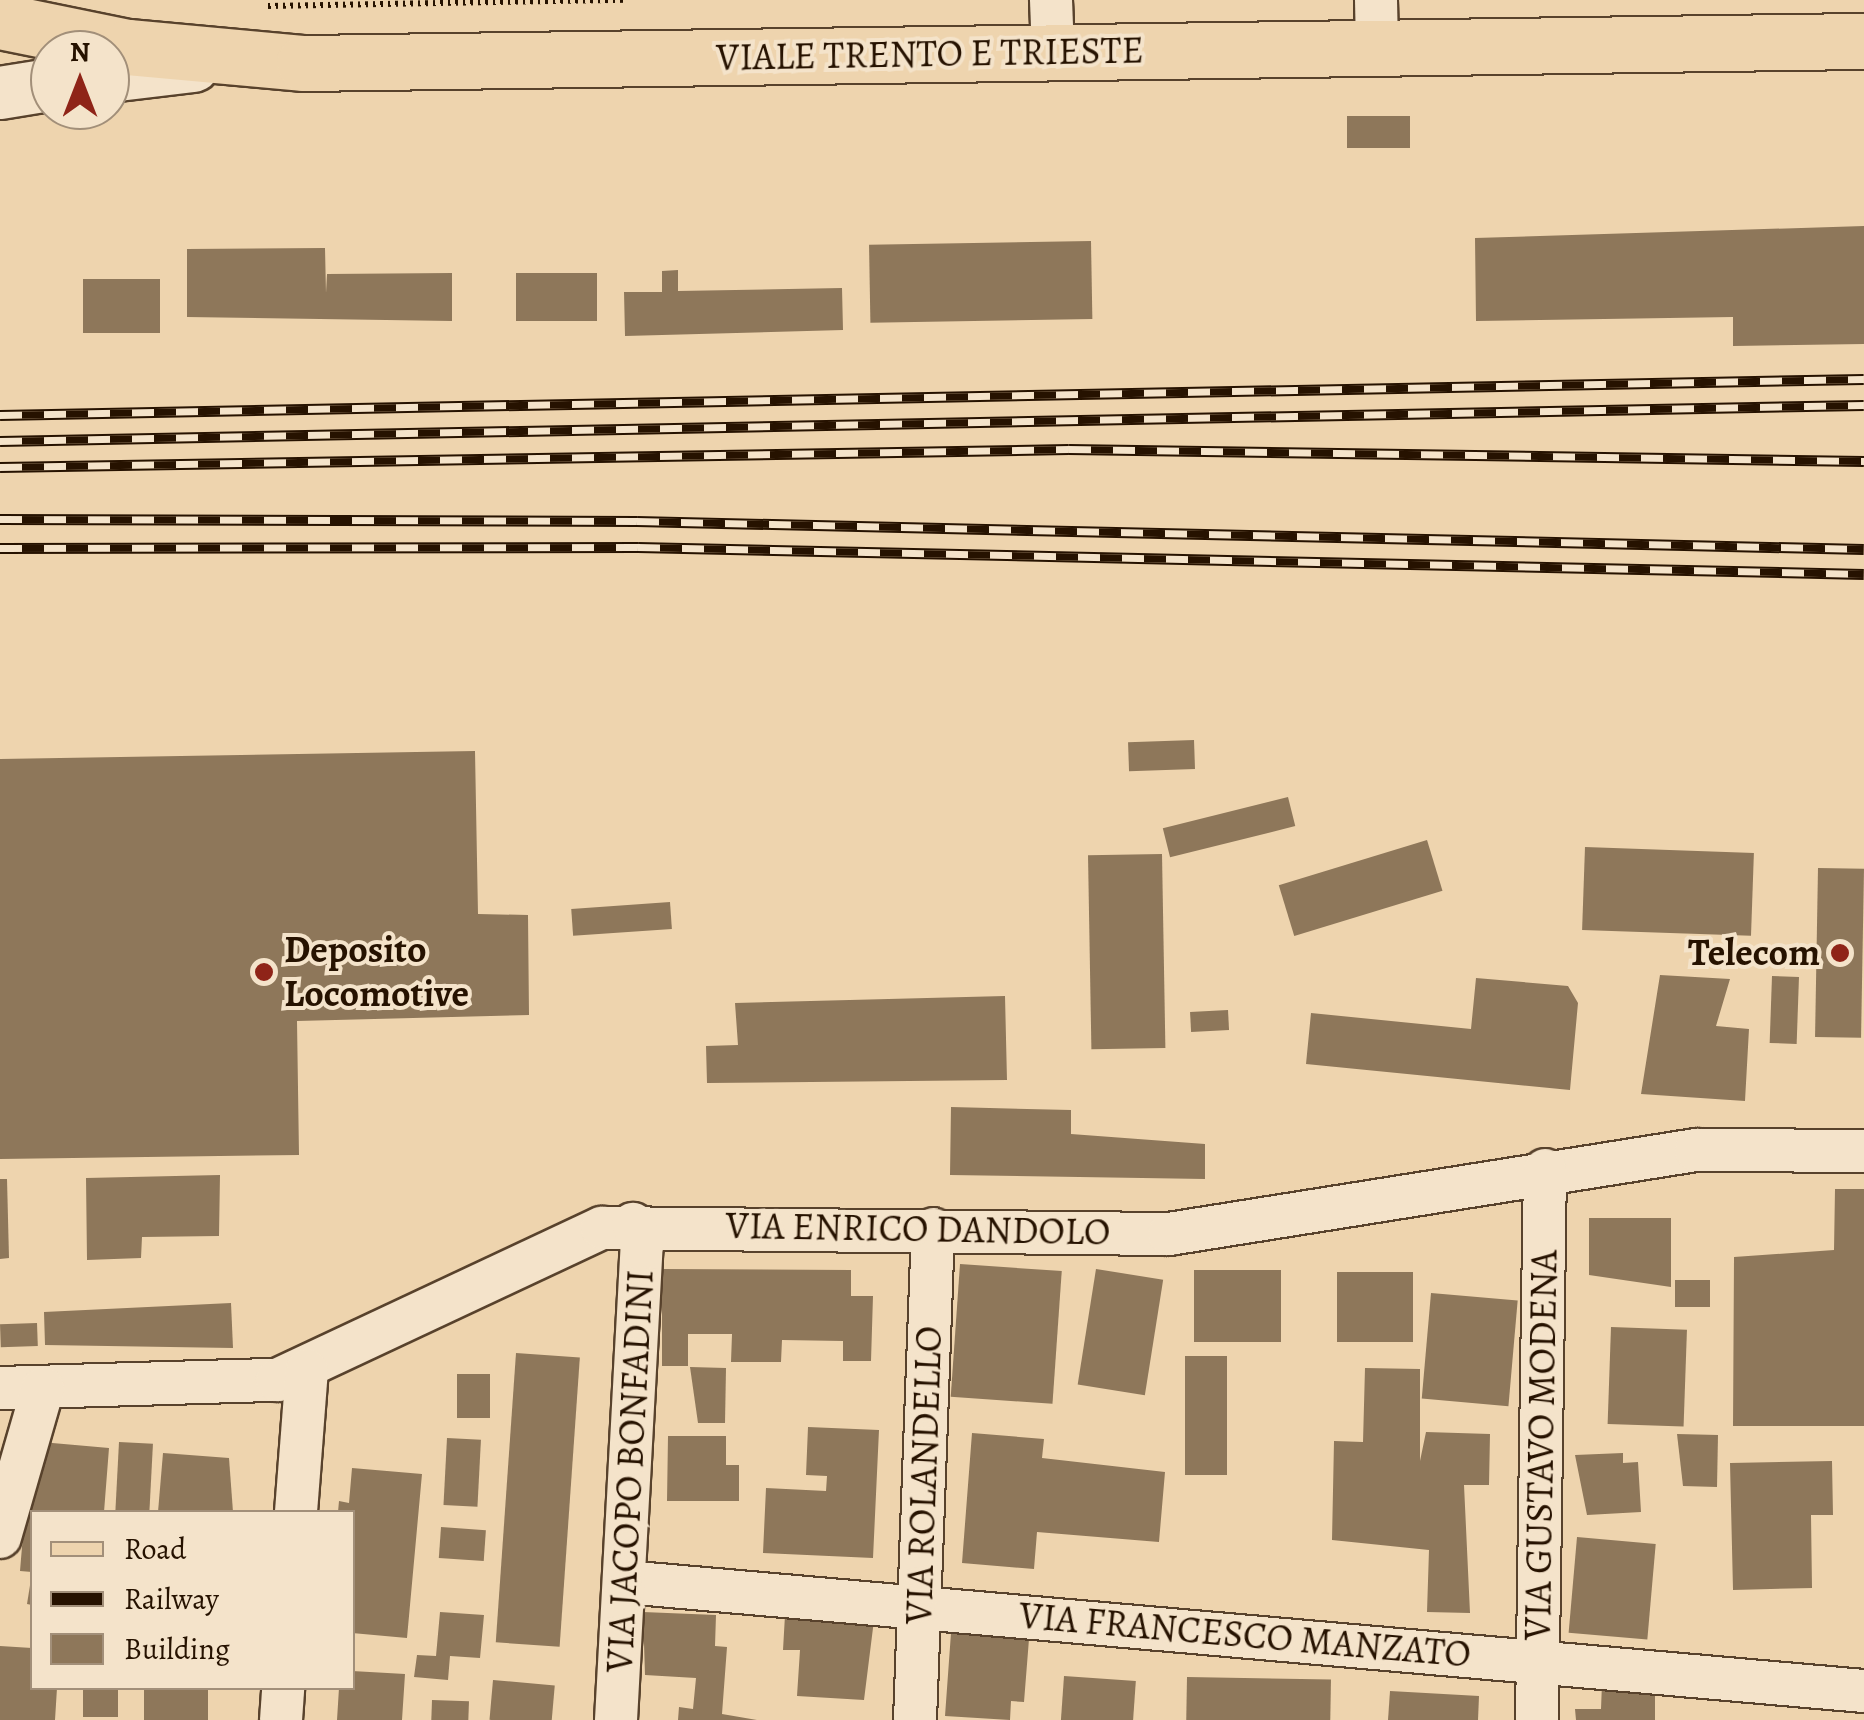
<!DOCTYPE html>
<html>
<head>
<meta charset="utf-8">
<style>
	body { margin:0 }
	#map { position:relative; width:1864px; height:1720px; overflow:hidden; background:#eed4ae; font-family:Alegreya,serif }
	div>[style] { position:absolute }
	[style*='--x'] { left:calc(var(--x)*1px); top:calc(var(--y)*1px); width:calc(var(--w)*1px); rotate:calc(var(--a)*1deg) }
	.building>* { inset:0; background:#8e775a; transform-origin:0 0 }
	.path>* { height:6px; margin-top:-3px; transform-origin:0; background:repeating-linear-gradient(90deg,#261200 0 2.5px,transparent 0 7.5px) }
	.roads { filter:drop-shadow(2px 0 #58422c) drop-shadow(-2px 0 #58422c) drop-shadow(0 2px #58422c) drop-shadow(0 -2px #58422c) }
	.minor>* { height:42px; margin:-21px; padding:0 21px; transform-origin:21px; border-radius:21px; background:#f4e3ca }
	.tertiary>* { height:52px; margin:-26px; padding:0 26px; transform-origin:26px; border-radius:26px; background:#f4e3ca }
	.primary>* { height:55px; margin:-27.5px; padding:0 27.5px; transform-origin:27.5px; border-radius:27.5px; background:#eed4ae }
	.rail>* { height:11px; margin-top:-5.5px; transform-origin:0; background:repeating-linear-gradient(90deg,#f4e3ca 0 22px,#261200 0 44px); box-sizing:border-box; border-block:2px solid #261200 }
	.dots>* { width:28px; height:28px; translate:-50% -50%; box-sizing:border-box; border:5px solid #f4e3ca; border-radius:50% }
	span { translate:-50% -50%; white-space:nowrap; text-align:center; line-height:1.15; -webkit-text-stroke:8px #f4e3ca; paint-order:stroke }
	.street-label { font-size:38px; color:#261200 }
	.poi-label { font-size:38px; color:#261200; font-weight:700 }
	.left { translate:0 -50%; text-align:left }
	.right { translate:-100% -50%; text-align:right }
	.legend { position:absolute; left:30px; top:1510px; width:325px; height:180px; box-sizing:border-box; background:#f4e3ca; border:2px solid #a28f79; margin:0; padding:12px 18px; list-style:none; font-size:30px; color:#261200 }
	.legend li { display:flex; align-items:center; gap:20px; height:50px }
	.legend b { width:50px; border:2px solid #a28f79 }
	.north { position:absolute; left:30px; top:30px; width:100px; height:100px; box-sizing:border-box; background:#f4e3ca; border:2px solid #a28f79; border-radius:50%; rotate:0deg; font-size:28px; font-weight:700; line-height:40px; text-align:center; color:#261200 }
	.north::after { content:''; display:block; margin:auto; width:35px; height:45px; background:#8f2418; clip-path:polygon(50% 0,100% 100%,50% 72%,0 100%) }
</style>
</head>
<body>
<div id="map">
	<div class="building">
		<i style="left:1410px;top:116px;width:32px;height:63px;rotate:90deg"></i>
		<i style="clip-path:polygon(1864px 226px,1864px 344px,1733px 346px,1733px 317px,1476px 321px,1475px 238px)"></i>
		<i style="left:1091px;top:241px;width:78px;height:222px;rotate:89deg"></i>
		<i style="clip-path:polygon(325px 248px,326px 293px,327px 274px,452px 273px,452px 321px,187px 317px,187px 249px)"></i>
		<i style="clip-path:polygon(678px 270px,678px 291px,842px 288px,843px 330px,625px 336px,624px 292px,662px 292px,662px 271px)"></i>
		<i style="left:516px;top:273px;width:81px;height:48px"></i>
		<i style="left:83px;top:279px;width:77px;height:54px"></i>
		<i style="left:1194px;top:740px;width:29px;height:66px;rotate:88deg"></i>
		<i style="clip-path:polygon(475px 751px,478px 914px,528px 915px,529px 1015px,297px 1021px,299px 1155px,0 1159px,0 759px)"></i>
		<i style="left:1288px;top:797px;width:30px;height:129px;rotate:76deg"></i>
		<i style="left:1427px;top:840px;width:53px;height:155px;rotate:73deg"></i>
		<i style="left:1585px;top:847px;width:169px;height:83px;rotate:2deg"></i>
		<i style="left:1162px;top:854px;width:194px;height:74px;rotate:89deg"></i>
		<i style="left:1818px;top:868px;width:46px;height:169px;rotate:1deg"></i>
		<i style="left:670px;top:902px;width:27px;height:99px;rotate:86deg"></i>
		<i style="clip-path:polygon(1660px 975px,1730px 979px,1716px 1026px,1749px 1029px,1745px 1101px,1641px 1094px)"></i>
		<i style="left:1772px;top:976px;width:27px;height:67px;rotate:2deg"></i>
		<i style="clip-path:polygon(1476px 978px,1568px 986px,1578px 1003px,1570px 1090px,1306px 1064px,1311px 1013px,1471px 1029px)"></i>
		<i style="clip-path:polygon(1005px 996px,1007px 1080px,707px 1083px,706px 1046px,738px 1045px,735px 1003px)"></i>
		<i style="left:1228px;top:1010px;width:20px;height:38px;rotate:87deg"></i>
		<i style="clip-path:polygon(951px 1107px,1071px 1110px,1071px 1134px,1205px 1144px,1205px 1179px,950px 1175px)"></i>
		<i style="clip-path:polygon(220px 1175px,219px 1236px,142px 1237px,141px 1258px,87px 1260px,86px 1178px)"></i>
		<i style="clip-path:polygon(0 1179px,7px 1179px,9px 1258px,0 1259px)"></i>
		<i style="clip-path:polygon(1835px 1189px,1864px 1189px,1864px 1426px,1733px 1426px,1734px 1257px,1834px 1250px)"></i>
		<i style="clip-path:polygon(1589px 1218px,1671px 1218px,1671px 1287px,1589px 1275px)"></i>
		<i style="left:960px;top:1264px;width:102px;height:133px;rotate:4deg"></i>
		<i style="clip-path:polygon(662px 1269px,851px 1270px,851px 1296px,873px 1296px,871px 1361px,843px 1361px,843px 1341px,782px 1340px,781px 1362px,731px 1362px,732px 1334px,688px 1334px,688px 1366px,662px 1366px)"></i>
		<i style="left:1096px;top:1269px;width:68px;height:117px;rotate:9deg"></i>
		<i style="left:1281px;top:1270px;width:72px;height:87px;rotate:90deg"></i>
		<i style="left:1337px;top:1272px;width:76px;height:70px"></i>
		<i style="left:1675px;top:1280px;width:35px;height:27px"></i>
		<i style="left:1431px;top:1293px;width:87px;height:106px;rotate:5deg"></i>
		<i style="clip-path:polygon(231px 1303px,233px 1348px,45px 1345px,44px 1312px)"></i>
		<i style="left:37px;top:1323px;width:23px;height:37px;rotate:88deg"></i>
		<i style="left:1611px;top:1327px;width:76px;height:97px;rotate:2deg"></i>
		<i style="left:516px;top:1353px;width:64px;height:290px;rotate:4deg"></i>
		<i style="left:1185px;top:1356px;width:42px;height:119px"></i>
		<i style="clip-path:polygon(690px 1367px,726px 1368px,725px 1423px,698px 1423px)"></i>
		<i style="clip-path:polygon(1365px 1368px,1420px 1369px,1420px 1461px,1426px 1432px,1490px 1434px,1489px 1485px,1464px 1485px,1470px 1613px,1427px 1612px,1429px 1550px,1332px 1540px,1334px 1441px,1363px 1442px)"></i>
		<i style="left:457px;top:1374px;width:33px;height:44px"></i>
		<i style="clip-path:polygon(808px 1427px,879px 1430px,873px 1558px,763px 1553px,766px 1488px,826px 1491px,827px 1476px,806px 1475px)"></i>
		<i style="clip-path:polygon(972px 1433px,1044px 1439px,1042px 1458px,1165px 1472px,1159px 1542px,1037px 1532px,1034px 1569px,962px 1563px)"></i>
		<i style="clip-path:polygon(1677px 1434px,1718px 1435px,1717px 1487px,1683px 1486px)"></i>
		<i style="clip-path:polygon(668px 1436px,726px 1436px,726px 1465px,739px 1465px,739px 1501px,667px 1501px)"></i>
		<i style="left:447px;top:1438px;width:34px;height:67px;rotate:3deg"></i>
		<i style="clip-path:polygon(41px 1442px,109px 1448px,104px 1512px,32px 1512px,32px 1572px,20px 1571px,28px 1475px)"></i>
		<i style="left:119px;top:1442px;width:34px;height:70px;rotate:3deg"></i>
		<i style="clip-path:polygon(163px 1453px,229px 1458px,233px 1512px,158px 1512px)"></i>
		<i style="clip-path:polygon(1623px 1453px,1623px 1463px,1638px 1462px,1641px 1512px,1587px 1515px,1575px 1455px)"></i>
		<i style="clip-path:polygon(1832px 1461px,1833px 1515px,1811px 1515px,1812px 1588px,1733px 1590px,1730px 1463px)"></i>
		<i style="clip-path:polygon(352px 1468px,422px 1474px,407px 1638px,352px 1633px,352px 1512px,338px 1512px,339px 1501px,349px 1503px)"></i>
		<i style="left:441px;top:1527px;width:45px;height:31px;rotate:4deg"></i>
		<i style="left:1577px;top:1537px;width:79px;height:96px;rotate:5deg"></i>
		<i style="clip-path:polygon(32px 1573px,32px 1605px,27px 1604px)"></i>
		<i style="clip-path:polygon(440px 1612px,484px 1615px,480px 1658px,450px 1656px,448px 1680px,414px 1677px,417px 1655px,436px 1656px)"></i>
		<i style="clip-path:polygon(643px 1612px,716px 1615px,715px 1646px,727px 1647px,722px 1714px,757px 1720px,678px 1720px,679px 1707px,693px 1709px,696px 1678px,645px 1675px)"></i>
		<i style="clip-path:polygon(785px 1615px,874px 1620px,864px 1700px,797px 1696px,800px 1650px,783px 1650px)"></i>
		<i style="clip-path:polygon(951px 1633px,1029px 1639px,1024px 1702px,1011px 1701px,1010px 1720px,945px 1716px)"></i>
		<i style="clip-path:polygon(0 1646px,32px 1648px,32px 1688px,57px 1688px,55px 1720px,0 1720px)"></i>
		<i style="clip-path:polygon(352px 1671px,405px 1674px,402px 1720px,337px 1720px,339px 1688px,352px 1688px)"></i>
		<i style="left:1064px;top:1676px;width:72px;height:44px;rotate:4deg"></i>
		<i style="left:1187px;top:1677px;width:144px;height:43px;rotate:1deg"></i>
		<i style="left:493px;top:1680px;width:62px;height:40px;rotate:5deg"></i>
		<i style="clip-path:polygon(1602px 1683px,1655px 1685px,1655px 1720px,1576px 1720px,1575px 1709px,1601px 1709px)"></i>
		<i style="left:83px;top:1688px;width:35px;height:29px"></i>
		<i style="left:144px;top:1688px;width:64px;height:32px"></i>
		<i style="clip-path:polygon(1390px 1691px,1479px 1696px,1478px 1720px,1388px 1720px)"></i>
		<i style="left:432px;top:1700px;width:37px;height:20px;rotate:2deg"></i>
	</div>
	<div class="path">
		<i style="--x:268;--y:6;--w:359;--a:-1"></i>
	</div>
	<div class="roads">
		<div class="minor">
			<i style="--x:1051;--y:0;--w:52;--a:87.8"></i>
			<i style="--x:1376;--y:0;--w:47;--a:88.8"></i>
			<i style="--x:0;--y:1388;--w:277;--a:-1.7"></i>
			<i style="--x:277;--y:1380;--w:359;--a:-25.1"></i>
			<i style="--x:602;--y:1228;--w:567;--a:0.61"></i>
			<i style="--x:1169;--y:1234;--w:534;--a:-9.06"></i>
			<i style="--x:1696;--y:1150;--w:168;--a:0.3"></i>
			<i style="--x:296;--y:1512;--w:142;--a:-85.6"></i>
			<i style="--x:0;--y:1537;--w:155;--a:-73.9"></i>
			<i style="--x:625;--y:1582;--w:1244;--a:5.03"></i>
			<i style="--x:281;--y:1720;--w:32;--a:-86"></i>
			<i style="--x:616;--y:1720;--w:475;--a:-86.9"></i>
			<i style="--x:642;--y:1246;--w:24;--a:-112"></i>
			<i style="--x:915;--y:1720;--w:491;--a:-87.9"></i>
			<i style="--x:1537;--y:1720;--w:550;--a:-89.17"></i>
		</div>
		<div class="tertiary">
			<i style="--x:110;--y:76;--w:84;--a:-6.9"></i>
			<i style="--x:0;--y:93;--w:51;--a:-9.1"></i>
		</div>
		<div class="primary">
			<i style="--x:0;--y:21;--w:131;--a:11.5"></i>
			<i style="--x:128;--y:47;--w:177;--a:5.2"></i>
			<i style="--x:304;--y:63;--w:1560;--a:-0.81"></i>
		</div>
	</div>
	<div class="rail">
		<i style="--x:0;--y:415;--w:1864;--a:-1.11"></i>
		<i style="--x:0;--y:441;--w:1864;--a:-1.11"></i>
		<i style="--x:0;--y:467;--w:1069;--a:-0.96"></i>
		<i style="--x:1069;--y:449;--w:795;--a:0.86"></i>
		<i style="--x:0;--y:519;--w:637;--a:0.18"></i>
		<i style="--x:637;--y:521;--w:1227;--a:1.31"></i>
		<i style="--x:0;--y:548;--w:638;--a:-0.09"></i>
		<i style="--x:638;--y:547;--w:1226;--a:1.26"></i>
	</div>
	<div class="dots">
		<i style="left:1840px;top:953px;background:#8f2418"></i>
		<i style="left:264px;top:972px;background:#8f2418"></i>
	</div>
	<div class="street-label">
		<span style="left:930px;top:54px;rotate:-1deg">VIALE TRENTO E TRIESTE</span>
		<span style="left:918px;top:1229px;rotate:1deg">VIA ENRICO DANDOLO</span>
		<span style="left:1541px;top:1445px;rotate:-89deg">VIA GUSTAVO MODENA</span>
		<span style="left:630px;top:1471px;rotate:-87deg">VIA JACOPO BONFADINI</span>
		<span style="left:924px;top:1475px;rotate:-88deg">VIA ROLANDELLO</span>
		<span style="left:1245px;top:1635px;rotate:5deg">VIA FRANCESCO MANZATO</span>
	</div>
	<div class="poi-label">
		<span class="left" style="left:284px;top:972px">Deposito<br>Locomotive</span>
		<span class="right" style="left:1820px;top:953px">Telecom</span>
	</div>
	<ul class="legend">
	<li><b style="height:12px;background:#eed4ae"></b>Road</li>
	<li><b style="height:12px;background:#261200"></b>Railway</li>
	<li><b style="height:28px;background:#8e775a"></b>Building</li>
	</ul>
	<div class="north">N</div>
</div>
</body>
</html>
